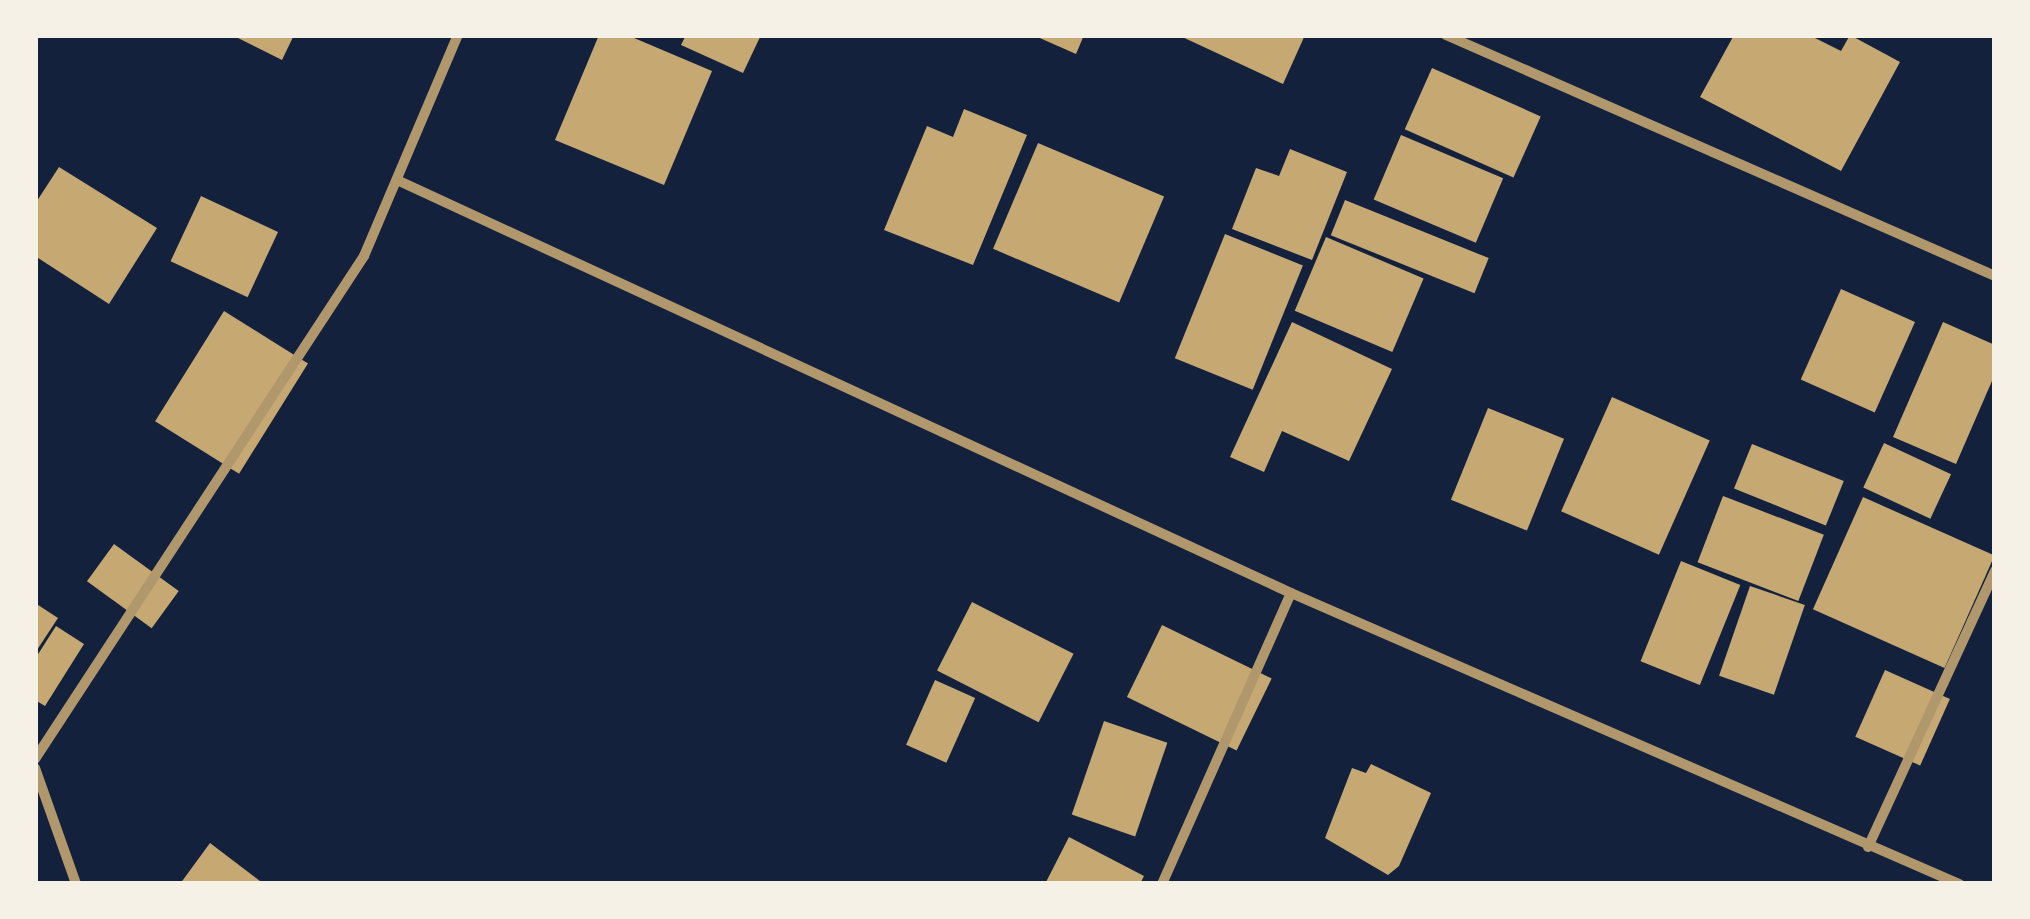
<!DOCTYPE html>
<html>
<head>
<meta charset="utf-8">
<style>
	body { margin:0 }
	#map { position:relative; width:2030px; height:919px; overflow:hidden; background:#14213d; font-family:Raleway,sans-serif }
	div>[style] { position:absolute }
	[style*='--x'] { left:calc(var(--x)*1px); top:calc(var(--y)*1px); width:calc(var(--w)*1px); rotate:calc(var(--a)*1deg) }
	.building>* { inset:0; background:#c6a872; transform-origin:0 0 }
	.minor>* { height:10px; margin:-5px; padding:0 5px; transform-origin:5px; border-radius:5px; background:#b1986c }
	span { translate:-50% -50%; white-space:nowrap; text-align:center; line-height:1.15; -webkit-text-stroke:8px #f6f1e7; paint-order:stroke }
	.frame { position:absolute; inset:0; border:38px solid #f6f1e7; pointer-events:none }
</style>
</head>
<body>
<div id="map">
	<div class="building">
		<i style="clip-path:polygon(232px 35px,294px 35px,282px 60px)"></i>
		<i style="clip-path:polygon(599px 35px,627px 35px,712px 71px,664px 185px,555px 140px)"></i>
		<i style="clip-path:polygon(686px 35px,761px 35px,743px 73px,681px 45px)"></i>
		<i style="clip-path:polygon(1033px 35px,1084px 35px,1076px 54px)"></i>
		<i style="clip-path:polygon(1178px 35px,1305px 35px,1283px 84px)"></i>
		<i style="clip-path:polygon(1734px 35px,1809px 35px,1841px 51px,1850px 35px,1900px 62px,1841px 171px,1700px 97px)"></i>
		<i style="left:1432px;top:68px;width:119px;height:67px;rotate:24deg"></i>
		<i style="clip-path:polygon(964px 109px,1027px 135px,973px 265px,884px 230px,927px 126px,953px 137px)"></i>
		<i style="left:1401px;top:135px;width:111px;height:70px;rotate:23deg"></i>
		<i style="left:1038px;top:143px;width:137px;height:115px;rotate:23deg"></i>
		<i style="clip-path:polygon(1290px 149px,1347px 172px,1312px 260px,1232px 229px,1256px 168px,1279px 176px)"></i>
		<i style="clip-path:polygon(59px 167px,157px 228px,109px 304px,35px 256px,35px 204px)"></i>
		<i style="left:201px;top:196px;width:85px;height:72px;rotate:25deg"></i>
		<i style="left:1345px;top:200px;width:155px;height:38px;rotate:22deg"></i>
		<i style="left:1225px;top:234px;width:84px;height:134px;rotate:22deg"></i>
		<i style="left:1326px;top:237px;width:106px;height:80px;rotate:23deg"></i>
		<i style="left:1841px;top:289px;width:81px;height:99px;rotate:24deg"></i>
		<i style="left:224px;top:311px;width:99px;height:130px;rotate:32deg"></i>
		<i style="clip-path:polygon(1292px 322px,1392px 369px,1349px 461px,1282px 431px,1264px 472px,1230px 457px)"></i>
		<i style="clip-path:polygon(1943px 322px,1995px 345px,1995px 374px,1956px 464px,1893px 437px)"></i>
		<i style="left:1612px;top:397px;width:107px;height:125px;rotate:24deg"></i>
		<i style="left:1488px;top:408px;width:82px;height:99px;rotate:22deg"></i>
		<i style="left:1884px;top:443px;width:74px;height:49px;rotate:25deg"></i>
		<i style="left:1752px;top:444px;width:99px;height:48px;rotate:22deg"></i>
		<i style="left:1723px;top:496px;width:108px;height:71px;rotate:21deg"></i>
		<i style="left:1863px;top:497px;width:144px;height:123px;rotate:24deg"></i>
		<i style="left:114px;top:544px;width:80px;height:46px;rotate:36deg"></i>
		<i style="left:1681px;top:561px;width:64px;height:108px;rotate:22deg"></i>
		<i style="left:1750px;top:586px;width:58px;height:95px;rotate:19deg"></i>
		<i style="left:972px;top:602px;width:114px;height:77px;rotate:27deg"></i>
		<i style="clip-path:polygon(35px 603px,58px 618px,35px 653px)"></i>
		<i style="left:1162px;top:625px;width:122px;height:80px;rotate:26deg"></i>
		<i style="clip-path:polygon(56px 626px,84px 644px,45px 706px,35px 700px,35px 659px)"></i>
		<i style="left:1885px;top:670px;width:71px;height:73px;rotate:24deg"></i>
		<i style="left:935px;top:680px;width:44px;height:71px;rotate:24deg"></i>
		<i style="left:1104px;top:721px;width:67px;height:99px;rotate:19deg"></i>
		<i style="clip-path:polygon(1371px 764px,1431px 793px,1399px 866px,1388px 875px,1325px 838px,1352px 768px,1366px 773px)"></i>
		<i style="clip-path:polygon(1069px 837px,1144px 876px,1140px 884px,1045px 884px)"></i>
		<i style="clip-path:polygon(210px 843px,264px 884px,180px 884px)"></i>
	</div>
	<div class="minor">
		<i style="--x:1446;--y:35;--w:600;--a:23.7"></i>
		<i style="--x:397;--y:180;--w:985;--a:24.8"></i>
		<i style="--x:1291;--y:593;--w:729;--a:23.54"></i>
		<i style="--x:35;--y:759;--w:601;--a:-56.81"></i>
		<i style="--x:364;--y:256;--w:240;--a:-67"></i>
		<i style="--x:35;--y:768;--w:123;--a:70.5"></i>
		<i style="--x:1868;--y:847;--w:304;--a:-65.3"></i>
		<i style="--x:1162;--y:884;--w:318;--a:-66.1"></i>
	</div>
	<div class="frame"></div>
</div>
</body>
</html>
